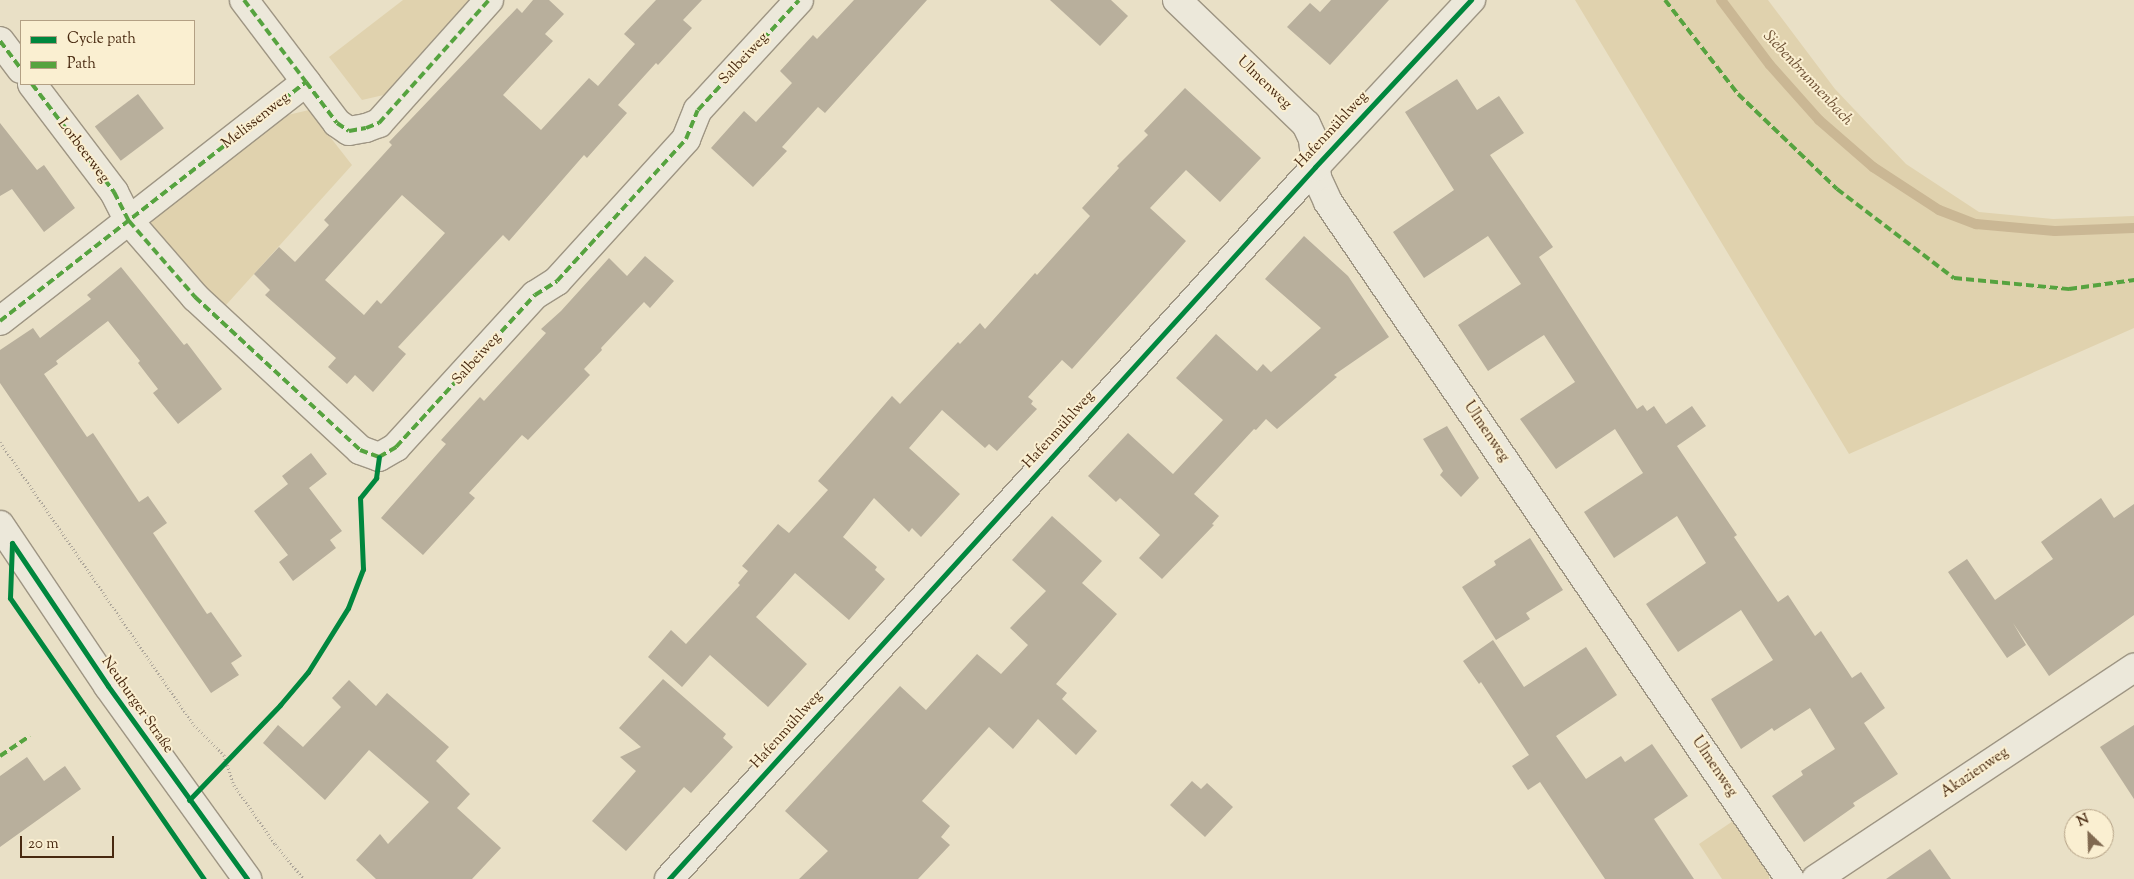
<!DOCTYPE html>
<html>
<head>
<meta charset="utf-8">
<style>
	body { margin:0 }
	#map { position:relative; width:2134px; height:879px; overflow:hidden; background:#e9e0c6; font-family:"Sorts Mill Goudy",serif }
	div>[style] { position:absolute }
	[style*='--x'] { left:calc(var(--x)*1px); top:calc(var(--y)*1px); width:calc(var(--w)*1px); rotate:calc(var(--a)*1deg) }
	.green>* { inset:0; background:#e0d2ae }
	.stream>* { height:10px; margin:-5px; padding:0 5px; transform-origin:5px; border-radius:5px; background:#cab794 }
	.building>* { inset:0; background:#b8af9c; transform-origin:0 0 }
	.path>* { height:3px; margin-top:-1.5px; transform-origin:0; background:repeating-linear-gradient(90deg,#aea79b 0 1px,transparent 0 3.5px) }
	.roads { filter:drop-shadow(1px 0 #9e9583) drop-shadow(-1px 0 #9e9583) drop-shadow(0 1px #9e9583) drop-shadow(0 -1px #9e9583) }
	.minor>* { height:28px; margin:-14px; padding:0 14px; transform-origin:14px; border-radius:14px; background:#ece8da }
	.tertiary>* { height:28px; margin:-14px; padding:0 14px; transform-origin:14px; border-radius:14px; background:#ece8da }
	.quiet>* { height:4px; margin-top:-2px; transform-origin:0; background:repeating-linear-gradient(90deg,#56a33f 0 8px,transparent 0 12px) }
	.cycleway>* { height:5px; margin:-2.5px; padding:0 2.5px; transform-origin:2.5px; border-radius:2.5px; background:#00873e }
	span { translate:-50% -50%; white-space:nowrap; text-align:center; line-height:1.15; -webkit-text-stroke:4px #faefd1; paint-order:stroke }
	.street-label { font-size:15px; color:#482910 }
	.water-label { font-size:16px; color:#6b4e31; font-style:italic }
	.legend { position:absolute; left:20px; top:20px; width:175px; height:65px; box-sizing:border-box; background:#faefd1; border:1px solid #b3a084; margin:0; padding:6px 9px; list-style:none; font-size:15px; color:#482910 }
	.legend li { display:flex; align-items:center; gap:10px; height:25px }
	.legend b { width:25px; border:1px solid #b3a084 }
	.north { position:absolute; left:2064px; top:809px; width:50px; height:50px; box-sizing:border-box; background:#faefd1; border:1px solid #b3a084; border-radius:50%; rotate:336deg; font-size:14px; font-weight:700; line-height:20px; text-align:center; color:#482910 }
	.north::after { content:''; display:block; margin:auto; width:18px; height:22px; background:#806950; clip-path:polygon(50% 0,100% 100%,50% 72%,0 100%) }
	.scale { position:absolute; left:20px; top:836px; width:94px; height:22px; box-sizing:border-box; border:2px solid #482910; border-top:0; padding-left:6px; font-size:15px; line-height:18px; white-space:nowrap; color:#482910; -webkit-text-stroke:4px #faefd1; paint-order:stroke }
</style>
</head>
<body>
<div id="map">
	<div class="green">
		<i style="clip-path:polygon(403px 0,472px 0,388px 94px,362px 100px,329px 57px)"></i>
		<i style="clip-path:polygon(1575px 0,1768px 0,1835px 89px,1906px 164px,1979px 212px,2053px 219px,2134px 216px,2134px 328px,1849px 454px)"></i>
		<i style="clip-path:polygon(309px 110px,352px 165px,226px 305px,211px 306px,150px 226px,155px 212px,275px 118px)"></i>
		<i style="clip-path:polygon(1733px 821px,1769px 874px,1769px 879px,1722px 879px,1699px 844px)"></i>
	</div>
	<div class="stream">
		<i style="--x:1721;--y:0;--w:81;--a:53"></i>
		<i style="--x:1770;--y:65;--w:74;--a:48.3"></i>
		<i style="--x:1819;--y:120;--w:72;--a:41"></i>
		<i style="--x:1873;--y:167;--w:79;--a:33.1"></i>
		<i style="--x:1939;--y:210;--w:40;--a:21"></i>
		<i style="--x:1976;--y:224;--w:79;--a:5.1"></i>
		<i style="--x:2055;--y:231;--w:79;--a:-2.2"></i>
	</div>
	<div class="building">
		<i style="clip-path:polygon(evenodd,533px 0,549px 0,564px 14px,545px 34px,553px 41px,503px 95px,541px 130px,589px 78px,598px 86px,635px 44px,624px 34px,656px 0,702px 0,683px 20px,692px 28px,658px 65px,656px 63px,618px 105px,627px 113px,587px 158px,584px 155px,509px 241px,503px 235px,398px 347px,406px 354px,373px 392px,355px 375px,347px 384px,328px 367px,336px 358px,265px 295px,270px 290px,254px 274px,279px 247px,295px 262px,329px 225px,324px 220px,392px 145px,389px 142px,517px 8px,522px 13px,533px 0,402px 195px,445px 233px,381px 304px,377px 300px,364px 315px,325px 280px,402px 195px)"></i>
		<i style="clip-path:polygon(854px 0,927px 0,825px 113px,818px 107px,782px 147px,787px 151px,753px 187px,711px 148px,744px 111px,756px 122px,792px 83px,780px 71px,813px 35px,817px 39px)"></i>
		<i style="clip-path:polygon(1050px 0,1111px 0,1128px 16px,1100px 46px)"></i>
		<i style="clip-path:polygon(1331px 0,1389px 0,1330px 65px,1287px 27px,1310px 3px,1320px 12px)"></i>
		<i style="clip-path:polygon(1457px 79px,1477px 110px,1499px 96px,1524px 133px,1490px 155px,1553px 247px,1539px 257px,1637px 409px,1643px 405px,1647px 411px,1654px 406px,1666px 424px,1692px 406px,1706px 426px,1677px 446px,1737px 535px,1734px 537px,1778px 602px,1788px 595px,1815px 636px,1821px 631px,1852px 678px,1861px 672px,1885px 708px,1864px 723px,1898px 774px,1853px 803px,1855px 806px,1804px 842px,1772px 796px,1803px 775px,1801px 771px,1835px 749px,1810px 708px,1774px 731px,1772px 728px,1741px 749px,1711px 699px,1773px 660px,1741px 610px,1678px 652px,1646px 604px,1706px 563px,1677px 516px,1614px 558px,1584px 512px,1643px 473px,1615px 429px,1556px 469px,1520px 419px,1575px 382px,1544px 335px,1488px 371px,1458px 325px,1521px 284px,1488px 236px,1424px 278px,1393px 232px,1454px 190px,1405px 112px)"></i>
		<i style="clip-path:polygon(1185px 88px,1261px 158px,1220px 202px,1186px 170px,1150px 208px,1186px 241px,1072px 369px,1062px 360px,1028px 397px,1033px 401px,1031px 404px,1037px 409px,997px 451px,989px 444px,985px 448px,942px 410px,909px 448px,960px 494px,921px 537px,912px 528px,909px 532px,874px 498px,843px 537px,877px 567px,875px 570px,885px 579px,849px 620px,795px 573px,775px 596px,756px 617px,807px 664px,768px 707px,710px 655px,682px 687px,648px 657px,671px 630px,686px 644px,740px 585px,738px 583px,748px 571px,742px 566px,778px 524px,789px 533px,828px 490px,818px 481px,892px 396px,900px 404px,958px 342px,960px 344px,980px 323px,985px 329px,1035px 273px,1037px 275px,1090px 216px,1082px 208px,1119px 168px,1117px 166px,1148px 135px,1144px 131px)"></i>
		<i style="left:138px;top:94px;width:43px;height:54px;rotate:53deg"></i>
		<i style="clip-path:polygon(0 123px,37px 170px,44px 165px,75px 208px,44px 232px,12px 189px,0 196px)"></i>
		<i style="clip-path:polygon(1304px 236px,1348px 276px,1389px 337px,1334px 375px,1337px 377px,1277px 429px,1266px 419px,1256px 430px,1254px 429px,1194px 494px,1219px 516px,1212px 524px,1214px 525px,1162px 579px,1139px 558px,1160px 535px,1120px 498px,1116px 502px,1088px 476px,1128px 433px,1173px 474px,1223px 420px,1176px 378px,1216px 334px,1257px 371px,1263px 364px,1271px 372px,1321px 328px,1265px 279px)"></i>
		<i style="clip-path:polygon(645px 256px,674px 281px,650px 308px,644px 302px,601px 348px,602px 350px,584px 369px,590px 375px,528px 440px,522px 435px,469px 493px,475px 498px,423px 555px,381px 518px,446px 444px,441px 440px,480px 397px,484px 401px,546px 333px,541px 329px,561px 311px,609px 258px,627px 276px)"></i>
		<i style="clip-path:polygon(121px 267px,184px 345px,187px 343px,222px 389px,178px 424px,153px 393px,158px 389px,138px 363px,140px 361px,108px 321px,56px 361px,58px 364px,44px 374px,87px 437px,93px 433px,139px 502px,148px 496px,167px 523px,153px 533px,207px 614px,211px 612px,242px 656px,231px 663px,239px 675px,211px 693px,0 383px,0 350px,33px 328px,40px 338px,91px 299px,87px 295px)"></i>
		<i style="clip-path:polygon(1447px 426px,1479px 478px,1461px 497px,1440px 475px,1443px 471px,1423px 439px)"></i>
		<i style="clip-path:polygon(311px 453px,327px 474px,309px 488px,342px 531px,330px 540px,336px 548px,293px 581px,279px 562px,288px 555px,254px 511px,288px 484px,282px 476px)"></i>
		<i style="clip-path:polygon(2101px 498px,2114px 518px,2134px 504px,2134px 615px,2049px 676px,2013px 623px,2026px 645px,2007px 658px,1948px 572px,1967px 559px,1995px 600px,2053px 559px,2041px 542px)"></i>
		<i style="clip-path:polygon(1052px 516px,1102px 561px,1082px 583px,1117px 614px,1056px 684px,1067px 693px,1062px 699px,1097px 731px,1076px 755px,1038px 719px,1013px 749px,989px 727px,922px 801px,950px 826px,941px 837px,950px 845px,918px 879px,799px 879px,828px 851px,785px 811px,900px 686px,926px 710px,977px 654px,1001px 674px,1028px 645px,1010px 628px,1046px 591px,1012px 560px)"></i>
		<i style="clip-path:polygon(1530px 538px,1563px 590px,1526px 613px,1530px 619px,1496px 640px,1462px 587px,1496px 565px,1494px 561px)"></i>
		<i style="clip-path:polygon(1493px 640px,1524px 687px,1586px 647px,1617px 695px,1556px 736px,1586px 779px,1621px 756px,1625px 762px,1652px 744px,1688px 796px,1654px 819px,1694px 879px,1605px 879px,1540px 782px,1528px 790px,1512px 766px,1529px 755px,1481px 682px,1479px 684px,1463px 661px)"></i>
		<i style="clip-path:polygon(663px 679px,726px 734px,723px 738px,733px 747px,691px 793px,684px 787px,626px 851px,592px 821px,636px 771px,620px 757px,641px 747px,619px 728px)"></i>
		<i style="clip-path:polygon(349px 680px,376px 706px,387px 693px,449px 747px,436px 761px,470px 794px,457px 808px,501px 848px,472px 879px,376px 879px,356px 860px,380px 834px,388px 844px,429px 802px,369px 750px,325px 800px,263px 743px,278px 725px,303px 747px,341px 707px,332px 698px)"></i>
		<i style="clip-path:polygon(2134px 725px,2134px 799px,2100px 747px)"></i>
		<i style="clip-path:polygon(27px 757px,44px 781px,65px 766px,81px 789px,0 847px,0 776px)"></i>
		<i style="clip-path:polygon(1192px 781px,1201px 789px,1207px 783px,1233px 807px,1205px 837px,1170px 805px)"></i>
		<i style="clip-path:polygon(1930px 849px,1951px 879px,1886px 879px)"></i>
	</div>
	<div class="path">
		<i style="--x:0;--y:442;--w:343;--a:55.6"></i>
		<i style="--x:194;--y:725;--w:42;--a:45"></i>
		<i style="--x:224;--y:755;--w:32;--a:72"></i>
		<i style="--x:234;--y:785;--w:72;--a:55.2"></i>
		<i style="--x:275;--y:844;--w:45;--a:50.4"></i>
	</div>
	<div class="roads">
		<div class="minor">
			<i style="--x:244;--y:0;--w:103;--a:52.9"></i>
			<i style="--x:1177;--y:0;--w:179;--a:43.9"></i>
			<i style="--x:1306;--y:124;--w:17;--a:65"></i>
			<i style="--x:1313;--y:139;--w:39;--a:84"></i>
			<i style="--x:1317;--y:178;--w:26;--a:65"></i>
			<i style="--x:1328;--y:202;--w:820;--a:55.69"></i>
			<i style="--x:0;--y:41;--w:35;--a:53"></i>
			<i style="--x:32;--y:84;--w:136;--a:52.8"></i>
			<i style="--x:114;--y:192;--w:33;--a:63"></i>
			<i style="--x:129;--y:221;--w:101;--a:49"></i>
			<i style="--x:195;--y:297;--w:225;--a:42.8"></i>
			<i style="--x:360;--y:450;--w:20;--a:20"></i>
			<i style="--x:379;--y:457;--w:20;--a:-30"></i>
			<i style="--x:396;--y:447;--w:206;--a:-47.6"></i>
			<i style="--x:535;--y:295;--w:26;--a:-32"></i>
			<i style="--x:557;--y:281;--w:192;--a:-47.7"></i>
			<i style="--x:686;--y:139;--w:31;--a:-68"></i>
			<i style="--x:698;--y:110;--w:149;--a:-47.4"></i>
			<i style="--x:0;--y:321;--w:388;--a:-38"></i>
			<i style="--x:306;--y:82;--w:51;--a:52.9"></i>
			<i style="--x:337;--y:123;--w:14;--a:34"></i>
			<i style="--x:349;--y:131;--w:17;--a:-10"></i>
			<i style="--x:366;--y:128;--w:14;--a:-21"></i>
			<i style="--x:379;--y:123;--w:165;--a:-48.2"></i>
			<i style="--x:669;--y:879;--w:961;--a:-47.78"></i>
			<i style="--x:1315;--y:167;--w:229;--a:-47"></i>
			<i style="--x:1816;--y:879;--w:382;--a:-33.6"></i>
		</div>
		<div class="tertiary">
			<i style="--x:0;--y:525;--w:194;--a:56.1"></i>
			<i style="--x:108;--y:686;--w:238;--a:54.2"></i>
		</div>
	</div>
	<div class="quiet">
		<i style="--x:244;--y:0;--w:103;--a:52.9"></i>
		<i style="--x:1665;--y:0;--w:119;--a:52.2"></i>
		<i style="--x:1738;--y:94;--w:137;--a:43.8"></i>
		<i style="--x:1837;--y:189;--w:147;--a:37.3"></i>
		<i style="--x:1954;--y:278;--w:116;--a:5.5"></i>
		<i style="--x:2069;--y:289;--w:66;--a:-7.9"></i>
		<i style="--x:0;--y:41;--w:35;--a:53"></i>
		<i style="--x:32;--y:84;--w:136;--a:52.8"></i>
		<i style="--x:114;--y:192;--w:33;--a:63"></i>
		<i style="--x:129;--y:221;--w:101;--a:49"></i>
		<i style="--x:195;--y:297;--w:225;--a:42.8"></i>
		<i style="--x:360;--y:450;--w:20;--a:20"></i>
		<i style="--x:379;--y:457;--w:20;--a:-30"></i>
		<i style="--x:396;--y:447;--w:206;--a:-47.6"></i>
		<i style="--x:535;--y:295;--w:26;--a:-32"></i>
		<i style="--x:557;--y:281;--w:192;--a:-47.7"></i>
		<i style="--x:686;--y:139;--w:31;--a:-68"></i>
		<i style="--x:698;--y:110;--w:149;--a:-47.4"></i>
		<i style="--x:0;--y:321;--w:388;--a:-38"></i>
		<i style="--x:306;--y:82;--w:51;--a:52.9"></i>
		<i style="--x:337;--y:123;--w:14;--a:34"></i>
		<i style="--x:349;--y:131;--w:17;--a:-10"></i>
		<i style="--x:366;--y:128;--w:14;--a:-21"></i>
		<i style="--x:379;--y:123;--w:165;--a:-48.2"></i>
		<i style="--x:0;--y:756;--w:36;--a:-34"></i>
	</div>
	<div class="cycleway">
		<i style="--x:12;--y:543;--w:172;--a:56.1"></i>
		<i style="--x:108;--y:686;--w:238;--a:54.2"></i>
		<i style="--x:12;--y:543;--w:55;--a:92.1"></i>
		<i style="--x:10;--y:598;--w:341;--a:55.4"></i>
		<i style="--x:189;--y:800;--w:132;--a:-46.2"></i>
		<i style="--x:280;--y:705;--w:43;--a:-49.7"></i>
		<i style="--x:308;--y:672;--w:75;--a:-58"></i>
		<i style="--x:348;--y:608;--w:42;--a:-69"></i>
		<i style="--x:363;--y:569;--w:71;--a:-92.4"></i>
		<i style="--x:360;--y:498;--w:26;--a:-51"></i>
		<i style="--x:376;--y:478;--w:21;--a:-82"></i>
		<i style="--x:669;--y:879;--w:961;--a:-47.78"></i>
		<i style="--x:1315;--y:167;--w:229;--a:-47"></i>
	</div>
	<div class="street-label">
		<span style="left:744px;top:59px;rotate:-47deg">Salbeiweg</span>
		<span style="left:1264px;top:83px;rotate:44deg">Ulmenweg</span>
		<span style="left:256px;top:121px;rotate:-38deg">Melissenweg</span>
		<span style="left:1332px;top:130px;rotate:-47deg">Hafenmühlweg</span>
		<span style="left:83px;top:151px;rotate:53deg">Lorbeerweg</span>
		<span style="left:477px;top:359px;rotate:-48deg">Salbeiweg</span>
		<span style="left:1059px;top:430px;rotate:-48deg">Hafenmühlweg</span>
		<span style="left:1486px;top:432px;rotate:56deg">Ulmenweg</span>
		<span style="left:137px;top:705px;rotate:55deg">Neuburger Straße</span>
		<span style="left:787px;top:730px;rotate:-48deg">Hafenmühlweg</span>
		<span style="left:1714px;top:767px;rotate:56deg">Ulmenweg</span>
		<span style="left:1975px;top:773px;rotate:-34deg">Akazienweg</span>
	</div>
	<div class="water-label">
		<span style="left:1807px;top:79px;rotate:47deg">Siebenbrunnenbach</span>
	</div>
	<ul class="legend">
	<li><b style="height:6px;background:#00873e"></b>Cycle path</li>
	<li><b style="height:6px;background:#56a33f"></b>Path</li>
	</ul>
	<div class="north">N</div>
	<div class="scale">20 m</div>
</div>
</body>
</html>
